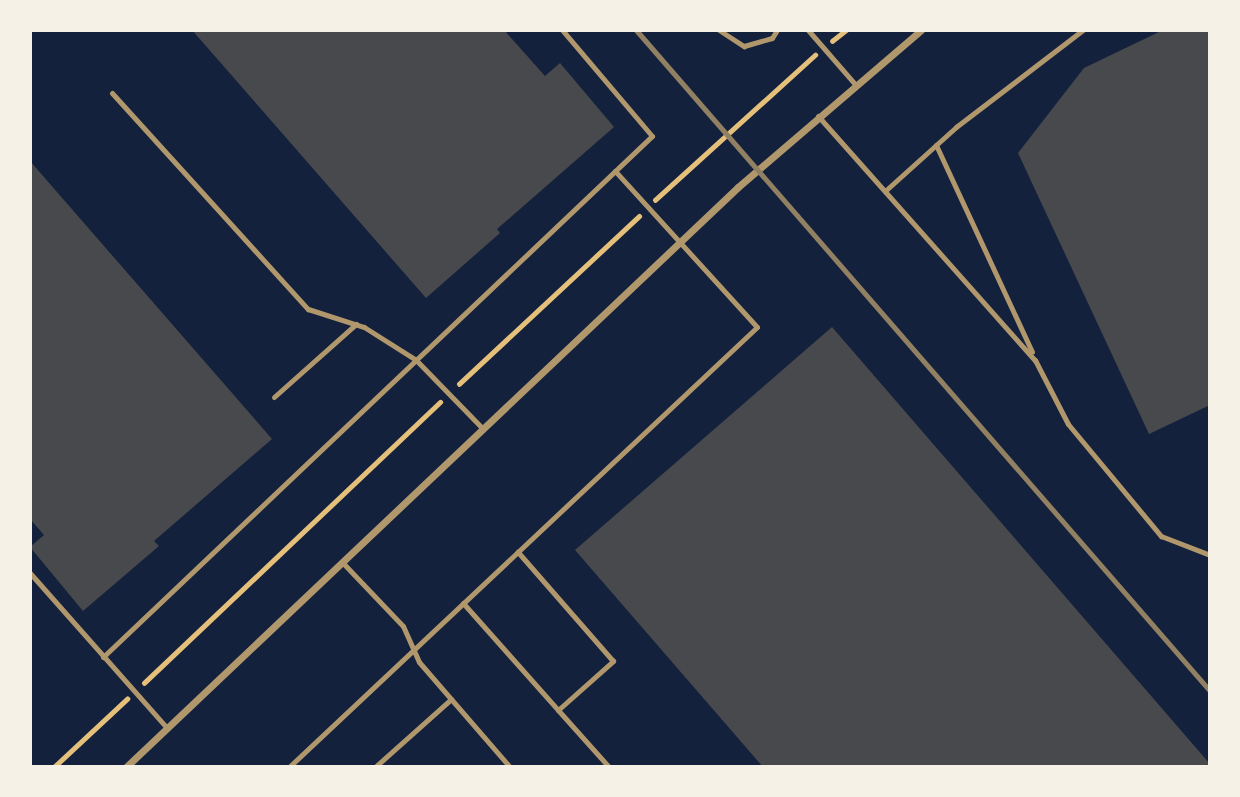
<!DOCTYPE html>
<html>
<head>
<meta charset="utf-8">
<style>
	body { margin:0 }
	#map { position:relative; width:1240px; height:797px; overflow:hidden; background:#14213d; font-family:"Varela Round",sans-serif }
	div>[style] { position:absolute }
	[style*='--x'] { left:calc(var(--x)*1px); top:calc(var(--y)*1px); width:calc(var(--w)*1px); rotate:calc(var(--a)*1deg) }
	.building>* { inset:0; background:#48494c }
	.path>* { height:4.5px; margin:-2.25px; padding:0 2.25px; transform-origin:2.25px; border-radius:2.25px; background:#e5c07b }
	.service>* { height:5px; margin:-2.5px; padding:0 2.5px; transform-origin:2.5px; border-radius:2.5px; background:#b1986c }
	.minor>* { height:7px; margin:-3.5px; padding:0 3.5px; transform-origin:3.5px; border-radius:3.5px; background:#b1986c }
	.rail>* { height:5px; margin:-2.5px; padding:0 2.5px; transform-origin:2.5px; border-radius:2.5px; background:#918062 }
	span { translate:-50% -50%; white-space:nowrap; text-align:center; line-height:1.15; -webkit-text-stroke:6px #f6f1e7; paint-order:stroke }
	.frame { position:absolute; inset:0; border:32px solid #f6f1e7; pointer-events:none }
</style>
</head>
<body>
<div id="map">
	<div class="building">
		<i style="clip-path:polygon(192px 30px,504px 30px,545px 76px,560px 63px,614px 127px,497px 229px,500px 233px,426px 298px)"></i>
		<i style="clip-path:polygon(1163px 30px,1210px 30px,1210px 405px,1149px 434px,1018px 153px,1084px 68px)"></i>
		<i style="clip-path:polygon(30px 161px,272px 439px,154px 541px,159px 546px,83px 611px,30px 547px,44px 535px,30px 519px)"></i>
		<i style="clip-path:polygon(832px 327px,1210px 764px,1210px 767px,763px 767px,575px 550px)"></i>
	</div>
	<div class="path">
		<i style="--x:832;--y:41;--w:18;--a:-38"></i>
		<i style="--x:655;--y:200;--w:216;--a:-42.2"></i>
		<i style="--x:459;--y:384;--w:246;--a:-43"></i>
		<i style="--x:144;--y:683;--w:408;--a:-43.5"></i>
		<i style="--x:54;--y:767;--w:100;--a:-43"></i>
	</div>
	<div class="service">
		<i style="--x:719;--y:30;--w:30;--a:33"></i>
		<i style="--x:744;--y:46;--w:29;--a:-16"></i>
		<i style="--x:772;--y:38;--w:9;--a:-58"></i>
		<i style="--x:808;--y:30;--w:70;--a:49"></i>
		<i style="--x:112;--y:93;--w:292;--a:47.8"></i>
		<i style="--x:308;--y:309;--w:59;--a:17.8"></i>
		<i style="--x:364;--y:327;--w:62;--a:32.4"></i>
		<i style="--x:416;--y:360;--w:96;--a:45.8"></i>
		<i style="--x:818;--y:116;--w:327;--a:48.4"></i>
		<i style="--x:1035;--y:360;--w:72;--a:62.7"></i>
		<i style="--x:1068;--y:424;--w:146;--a:50.3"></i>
		<i style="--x:1161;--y:536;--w:53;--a:21.2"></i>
		<i style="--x:936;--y:145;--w:228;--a:65.1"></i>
		<i style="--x:885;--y:191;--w:96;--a:-42"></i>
		<i style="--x:956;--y:127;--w:160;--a:-37.4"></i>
		<i style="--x:274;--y:397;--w:110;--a:-41.7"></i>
		<i style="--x:342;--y:562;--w:88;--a:46.4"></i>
		<i style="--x:403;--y:626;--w:39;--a:66"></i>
		<i style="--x:419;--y:662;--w:139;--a:49.1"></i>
		<i style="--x:30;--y:573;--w:207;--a:48.5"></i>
		<i style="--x:463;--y:603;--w:143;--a:48.4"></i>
		<i style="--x:558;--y:710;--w:74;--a:-41.7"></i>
		<i style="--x:613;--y:661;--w:145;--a:-131.1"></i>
		<i style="--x:103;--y:657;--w:757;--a:-43.5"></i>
		<i style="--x:652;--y:136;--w:139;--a:-130.3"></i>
		<i style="--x:558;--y:710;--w:76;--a:48.2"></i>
		<i style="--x:289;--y:767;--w:642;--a:-43.23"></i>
		<i style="--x:757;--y:327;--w:211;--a:-132.3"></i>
		<i style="--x:375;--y:767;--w:102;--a:-41.8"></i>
	</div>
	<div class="minor">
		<i style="--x:126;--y:767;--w:843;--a:-43.46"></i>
		<i style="--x:738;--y:187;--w:241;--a:-40.6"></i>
	</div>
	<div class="rail">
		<i style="--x:636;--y:30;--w:875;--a:49.03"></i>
	</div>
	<div class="frame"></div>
</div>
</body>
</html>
